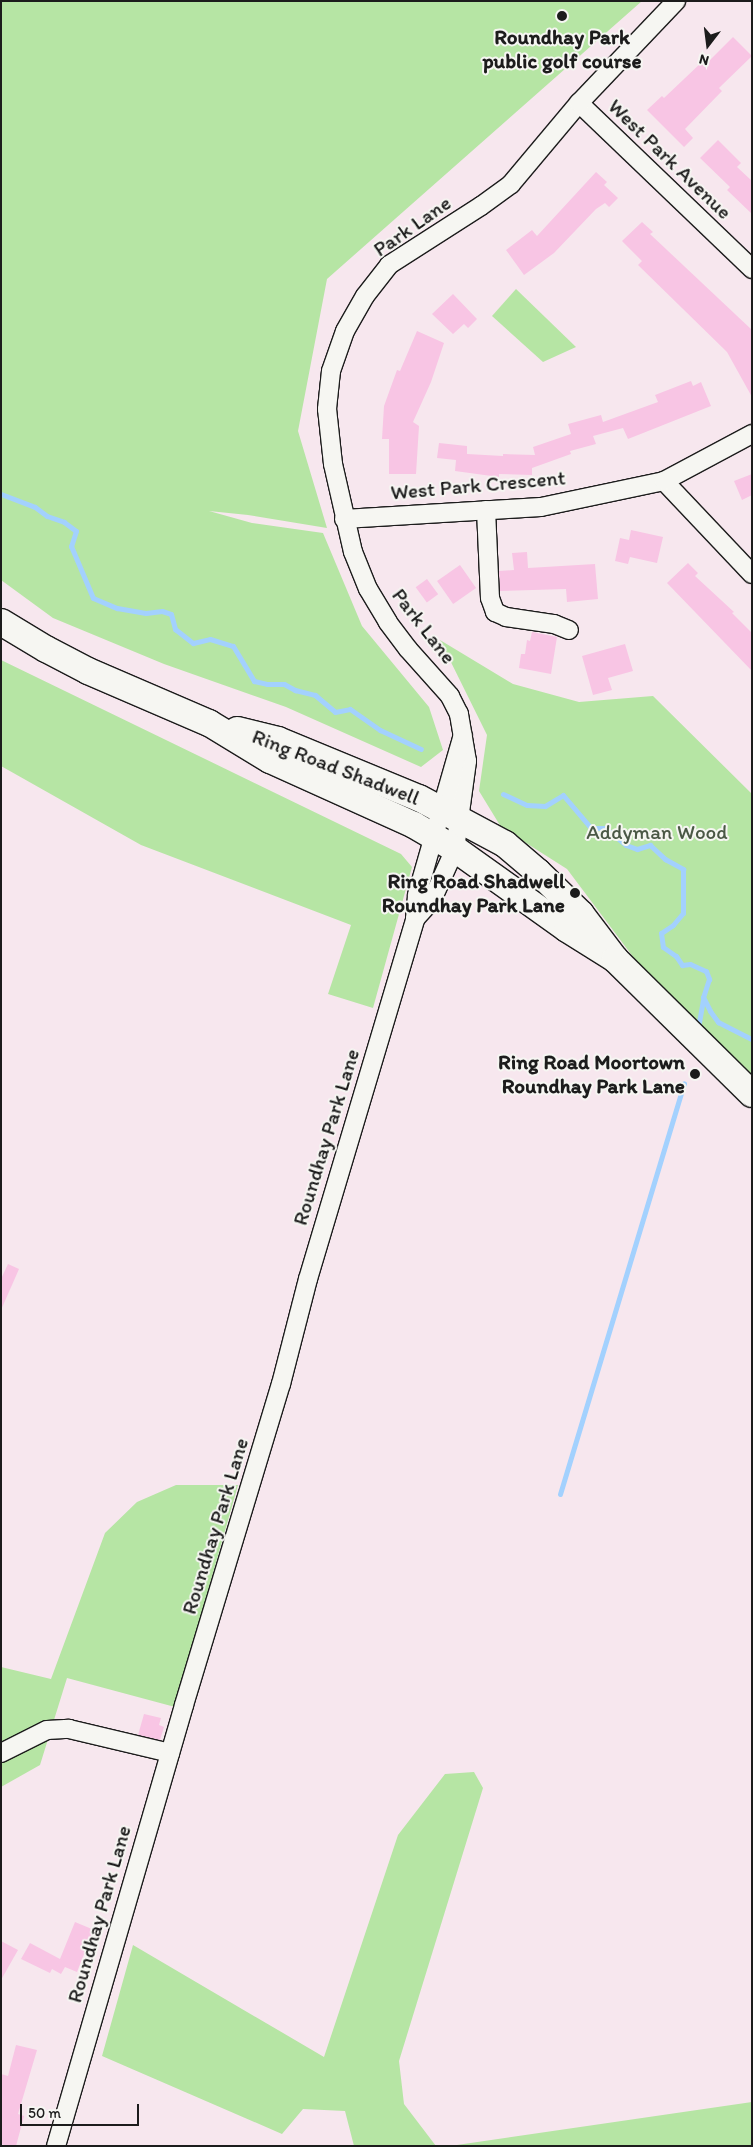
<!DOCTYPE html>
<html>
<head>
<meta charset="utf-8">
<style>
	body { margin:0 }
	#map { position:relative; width:753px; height:2147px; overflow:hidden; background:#f7e7ee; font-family:Itim,sans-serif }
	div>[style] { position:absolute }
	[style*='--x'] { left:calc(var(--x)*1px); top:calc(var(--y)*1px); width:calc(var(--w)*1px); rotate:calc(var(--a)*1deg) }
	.green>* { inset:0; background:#b6e5a4 }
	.stream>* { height:5px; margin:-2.5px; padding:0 2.5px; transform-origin:2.5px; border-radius:2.5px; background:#a3d1fe }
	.building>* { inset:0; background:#f8c5e4; transform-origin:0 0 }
	.roads { filter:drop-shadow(1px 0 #1c1c1c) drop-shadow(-1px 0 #1c1c1c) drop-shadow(0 1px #1c1c1c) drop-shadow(0 -1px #1c1c1c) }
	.minor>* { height:18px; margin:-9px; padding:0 9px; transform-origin:9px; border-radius:9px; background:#f6f6f2 }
	.highway>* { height:26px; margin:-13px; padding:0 13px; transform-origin:13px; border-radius:13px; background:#f6f6f2 }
	.dots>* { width:14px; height:14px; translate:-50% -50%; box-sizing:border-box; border:2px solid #f6f6f2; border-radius:50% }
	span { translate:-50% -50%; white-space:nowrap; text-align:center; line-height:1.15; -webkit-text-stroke:4px #f6f6f2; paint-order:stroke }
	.poi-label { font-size:21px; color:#1c1c1c; font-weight:700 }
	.right { translate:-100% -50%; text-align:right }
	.street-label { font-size:21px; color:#1c1c1c }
	.park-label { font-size:21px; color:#4a5845 }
	.frame { position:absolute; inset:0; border:2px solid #1c1c1c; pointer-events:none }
	.north { position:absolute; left:683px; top:20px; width:50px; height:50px; -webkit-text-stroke:4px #f6f6f2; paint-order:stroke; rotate:195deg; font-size:14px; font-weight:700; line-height:20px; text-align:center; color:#1c1c1c }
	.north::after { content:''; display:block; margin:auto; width:18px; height:22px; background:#1c1c1c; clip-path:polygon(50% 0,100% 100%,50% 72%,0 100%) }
	.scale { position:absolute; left:20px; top:2104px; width:119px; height:22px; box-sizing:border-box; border:2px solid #1c1c1c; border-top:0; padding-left:6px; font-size:15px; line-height:18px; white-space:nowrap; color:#1c1c1c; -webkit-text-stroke:4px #f6f6f2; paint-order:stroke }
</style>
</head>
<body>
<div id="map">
	<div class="green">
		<i style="clip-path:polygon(1px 1px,642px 1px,327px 279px,298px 431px,327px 528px,248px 515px,209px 511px,252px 523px,323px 533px,362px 626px,429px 707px,443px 750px,421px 767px,286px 707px,164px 664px,53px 618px,1px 580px)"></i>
		<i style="clip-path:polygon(516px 289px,576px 347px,543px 362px,492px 316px)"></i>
		<i style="clip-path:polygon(440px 640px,513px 684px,579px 702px,653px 696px,752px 794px,752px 1078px,664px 998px,567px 869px,501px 827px,479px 791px,487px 735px)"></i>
		<i style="clip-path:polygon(1px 660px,401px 854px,412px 867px,373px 1008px,328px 994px,351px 925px,141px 845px,1px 766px)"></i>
		<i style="clip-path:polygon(176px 1485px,238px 1485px,175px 1707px,67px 1678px,40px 1765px,1px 1787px,1px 1667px,51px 1679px,105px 1533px,137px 1502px)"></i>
		<i style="clip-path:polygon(474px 1772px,483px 1788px,399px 2061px,404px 2104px,436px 2146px,354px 2146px,345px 2111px,303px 2109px,282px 2134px,102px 2056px,133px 1945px,324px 2057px,398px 1835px,445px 1774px)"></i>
		<i style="clip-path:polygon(752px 2102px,752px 2146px,450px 2146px)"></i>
	</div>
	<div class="stream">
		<i style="--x:1;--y:494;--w:36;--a:21"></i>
		<i style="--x:35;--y:507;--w:15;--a:37"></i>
		<i style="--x:47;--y:516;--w:18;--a:19"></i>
		<i style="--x:64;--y:522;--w:15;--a:37"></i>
		<i style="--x:76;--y:531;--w:16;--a:108"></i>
		<i style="--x:71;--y:546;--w:56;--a:67.1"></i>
		<i style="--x:93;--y:598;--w:26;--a:23"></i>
		<i style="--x:117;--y:608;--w:29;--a:10"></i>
		<i style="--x:146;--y:613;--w:16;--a:-7"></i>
		<i style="--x:162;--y:611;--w:9;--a:18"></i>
		<i style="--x:171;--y:614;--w:16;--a:75"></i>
		<i style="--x:175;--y:629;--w:23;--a:38"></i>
		<i style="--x:193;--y:643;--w:17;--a:-13"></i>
		<i style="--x:210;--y:639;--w:24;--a:17"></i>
		<i style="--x:233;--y:646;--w:41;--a:59"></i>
		<i style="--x:254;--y:681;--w:13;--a:13"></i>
		<i style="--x:267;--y:684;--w:17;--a:0"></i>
		<i style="--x:284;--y:684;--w:13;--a:29"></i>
		<i style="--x:295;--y:690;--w:21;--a:14"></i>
		<i style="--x:315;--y:695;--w:26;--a:40"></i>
		<i style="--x:335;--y:712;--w:15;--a:-11"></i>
		<i style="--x:350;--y:709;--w:37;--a:35"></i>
		<i style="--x:380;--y:730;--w:45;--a:24.9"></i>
		<i style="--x:503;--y:794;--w:26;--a:25"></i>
		<i style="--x:527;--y:805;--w:18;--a:3"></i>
		<i style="--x:545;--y:806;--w:21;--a:-31"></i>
		<i style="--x:563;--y:795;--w:43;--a:49.7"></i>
		<i style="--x:591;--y:828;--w:14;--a:0"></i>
		<i style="--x:605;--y:828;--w:27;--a:39"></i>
		<i style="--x:626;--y:845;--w:12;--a:20"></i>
		<i style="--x:637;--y:849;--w:14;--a:-17"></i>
		<i style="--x:650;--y:845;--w:21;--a:43"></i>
		<i style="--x:665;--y:859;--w:21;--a:29"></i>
		<i style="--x:683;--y:869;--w:44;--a:90"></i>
		<i style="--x:683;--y:913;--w:16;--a:130"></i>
		<i style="--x:673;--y:925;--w:14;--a:146"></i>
		<i style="--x:661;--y:933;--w:14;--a:82"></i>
		<i style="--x:663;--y:947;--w:16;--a:35"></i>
		<i style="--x:676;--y:956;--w:11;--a:56"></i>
		<i style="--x:682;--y:965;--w:8;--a:-7"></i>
		<i style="--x:690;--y:964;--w:17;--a:24"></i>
		<i style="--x:706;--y:971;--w:9;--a:69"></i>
		<i style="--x:709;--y:979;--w:19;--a:108"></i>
		<i style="--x:703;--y:997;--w:16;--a:63"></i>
		<i style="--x:710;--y:1011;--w:14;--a:54"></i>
		<i style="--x:718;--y:1022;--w:38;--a:27"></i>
		<i style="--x:698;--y:1028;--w:28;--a:-80"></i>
		<i style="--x:560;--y:1494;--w:429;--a:-73.2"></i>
	</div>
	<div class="building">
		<i style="clip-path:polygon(733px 37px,752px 56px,719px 88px,722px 91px,685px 129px,693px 138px,684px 147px,647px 110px,662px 96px,664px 98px,703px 61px,706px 64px)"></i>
		<i style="clip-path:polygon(718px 140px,741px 163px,737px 167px,752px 181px,752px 214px,727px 190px,730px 187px,700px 158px)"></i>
		<i style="clip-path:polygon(596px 172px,607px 182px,604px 185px,618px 198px,609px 207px,605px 203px,596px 209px,554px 253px,524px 275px,506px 250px,532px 230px,537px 236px)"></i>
		<i style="clip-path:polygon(642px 222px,653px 232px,650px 234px,752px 330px,752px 397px,727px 352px,638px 265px,642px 261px,622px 241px)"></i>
		<i style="clip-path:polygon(453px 294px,477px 319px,468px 328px,464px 324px,453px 334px,432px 314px)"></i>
		<i style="clip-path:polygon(417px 331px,444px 343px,431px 382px,413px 422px,419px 426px,416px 474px,389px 474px,389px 439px,382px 439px,384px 406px,397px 370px,400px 371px)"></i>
		<i style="clip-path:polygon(691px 381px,693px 386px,701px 382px,711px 406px,628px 439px,623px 428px,593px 436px,596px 444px,570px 451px,571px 454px,532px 468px,532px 475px,499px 474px,499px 477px,455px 471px,456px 460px,437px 458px,439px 443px,467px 446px,467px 454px,503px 456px,503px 454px,535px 455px,533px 447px,571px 434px,568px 424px,601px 415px,603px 422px,658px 402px,655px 395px)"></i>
		<i style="clip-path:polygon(752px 474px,752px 495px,742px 500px,734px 481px)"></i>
		<i style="clip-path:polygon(631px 530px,663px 537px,657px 563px,630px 557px,628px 564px,615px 561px,620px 538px,629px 540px)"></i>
		<i style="clip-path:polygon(527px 552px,528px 568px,595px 564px,598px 599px,567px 602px,566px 589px,500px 591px,499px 571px,514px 570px,512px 553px)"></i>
		<i style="clip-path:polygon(688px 563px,698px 573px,695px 576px,734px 612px,732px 613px,752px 633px,752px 671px,667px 583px)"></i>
		<i style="left:460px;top:565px;width:28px;height:28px;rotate:55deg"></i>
		<i style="left:427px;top:579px;width:19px;height:14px;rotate:54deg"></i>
		<i style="clip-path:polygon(532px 632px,557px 637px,551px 674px,519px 668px,521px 654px,525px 654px,527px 640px,530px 641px)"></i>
		<i style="clip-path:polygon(625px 644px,633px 671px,608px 678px,612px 690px,593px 695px,582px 656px)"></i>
		<i style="clip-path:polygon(8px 1264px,19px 1269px,1px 1310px,1px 1279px)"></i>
		<i style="clip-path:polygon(144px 1714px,161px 1718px,159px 1725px,164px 1727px,160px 1740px,138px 1735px)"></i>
		<i style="clip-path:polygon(75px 1922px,99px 1932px,91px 1951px,86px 1949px,77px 1972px,65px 1967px,61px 1974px,52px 1969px,50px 1973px,21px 1959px,30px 1943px,60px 1959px)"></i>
		<i style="clip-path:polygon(1px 1941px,18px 1950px,1px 1980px)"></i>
		<i style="clip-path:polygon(16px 2045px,37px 2050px,18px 2114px,24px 2116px,16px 2146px,8px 2146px,1px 2144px,1px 2074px,8px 2076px)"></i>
	</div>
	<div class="roads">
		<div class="minor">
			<i style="--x:579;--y:103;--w:240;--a:43.8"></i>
			<i style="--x:664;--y:481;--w:128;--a:46.6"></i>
			<i style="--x:486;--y:510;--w:88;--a:87.4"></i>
			<i style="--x:490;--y:598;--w:15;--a:70"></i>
			<i style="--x:495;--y:612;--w:12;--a:24"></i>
			<i style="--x:506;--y:617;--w:49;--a:8.3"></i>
			<i style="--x:554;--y:624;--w:16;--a:22"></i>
			<i style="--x:344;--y:519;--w:197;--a:-3.5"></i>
			<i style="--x:541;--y:507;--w:126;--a:-11.9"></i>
			<i style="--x:664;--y:481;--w:100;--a:-28.1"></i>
			<i style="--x:415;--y:919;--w:25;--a:-48"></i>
			<i style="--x:432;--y:900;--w:56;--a:-65.7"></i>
			<i style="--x:455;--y:849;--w:89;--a:-82.2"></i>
			<i style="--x:467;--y:761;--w:48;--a:-99.7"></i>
			<i style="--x:459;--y:714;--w:20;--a:-117"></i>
			<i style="--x:450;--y:696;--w:63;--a:-131.8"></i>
			<i style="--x:408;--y:649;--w:34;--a:-127"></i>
			<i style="--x:388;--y:622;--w:39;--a:-121"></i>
			<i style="--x:368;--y:589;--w:40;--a:-112"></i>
			<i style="--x:353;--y:552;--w:90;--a:-102.8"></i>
			<i style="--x:333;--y:464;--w:55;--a:-96.2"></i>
			<i style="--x:327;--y:409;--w:38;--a:-84"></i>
			<i style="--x:331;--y:371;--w:42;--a:-70.7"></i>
			<i style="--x:345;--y:331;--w:40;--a:-60.3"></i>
			<i style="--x:365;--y:296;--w:39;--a:-52"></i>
			<i style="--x:389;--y:265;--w:109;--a:-32.7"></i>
			<i style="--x:481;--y:206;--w:37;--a:-36"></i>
			<i style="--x:511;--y:184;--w:106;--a:-50"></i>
			<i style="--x:579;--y:103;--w:141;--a:-46.4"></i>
			<i style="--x:1;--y:1753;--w:51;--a:-26.6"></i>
			<i style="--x:47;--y:1730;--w:22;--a:-3"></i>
			<i style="--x:69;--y:1729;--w:104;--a:13.4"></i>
			<i style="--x:56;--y:2146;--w:459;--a:-73.8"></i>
			<i style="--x:184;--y:1705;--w:335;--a:-73.2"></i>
			<i style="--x:281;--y:1384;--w:108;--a:-75.6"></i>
			<i style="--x:308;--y:1279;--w:376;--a:-73.4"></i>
			<i style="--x:415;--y:919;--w:24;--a:-85"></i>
			<i style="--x:417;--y:895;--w:166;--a:-74"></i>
		</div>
		<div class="highway">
			<i style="--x:1;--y:622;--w:52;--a:31"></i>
			<i style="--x:46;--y:649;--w:47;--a:27.6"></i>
			<i style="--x:88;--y:671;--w:132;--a:23.3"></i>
			<i style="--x:209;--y:723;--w:71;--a:31.2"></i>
			<i style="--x:270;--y:760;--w:158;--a:24.3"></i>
			<i style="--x:414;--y:825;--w:48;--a:30.3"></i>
			<i style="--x:455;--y:849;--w:138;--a:35.5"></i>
			<i style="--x:567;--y:929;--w:57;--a:32"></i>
			<i style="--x:237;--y:730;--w:42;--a:13.7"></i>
			<i style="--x:278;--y:740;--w:152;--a:22.4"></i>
			<i style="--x:419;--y:798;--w:98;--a:28.1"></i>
			<i style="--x:505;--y:844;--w:43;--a:40.3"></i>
			<i style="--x:538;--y:872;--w:60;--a:44.3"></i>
			<i style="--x:581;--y:914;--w:56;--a:52.9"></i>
			<i style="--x:615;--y:959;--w:192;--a:44.6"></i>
		</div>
	</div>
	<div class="dots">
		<i style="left:562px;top:16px;background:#1c1c1c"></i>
		<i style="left:575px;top:893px;background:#1c1c1c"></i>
		<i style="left:695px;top:1074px;background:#1c1c1c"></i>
	</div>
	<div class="poi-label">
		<span style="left:562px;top:49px">Roundhay Park<br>public golf course</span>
		<span class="right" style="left:565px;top:893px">Ring Road Shadwell<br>Roundhay Park Lane</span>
		<span class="right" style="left:685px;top:1074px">Ring Road Moortown<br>Roundhay Park Lane</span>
	</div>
	<div class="street-label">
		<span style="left:670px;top:159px;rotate:44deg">West Park Avenue</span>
		<span style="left:412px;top:226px;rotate:-35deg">Park Lane</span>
		<span style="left:478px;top:485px;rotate:-5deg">West Park Crescent</span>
		<span style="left:424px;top:626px;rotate:52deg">Park Lane</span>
		<span style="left:336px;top:767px;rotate:21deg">Ring Road Shadwell</span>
		<span style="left:326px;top:1137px;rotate:-73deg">Roundhay Park Lane</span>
		<span style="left:215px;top:1526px;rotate:-73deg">Roundhay Park Lane</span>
		<span style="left:99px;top:1914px;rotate:-74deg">Roundhay Park Lane</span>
	</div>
	<div class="park-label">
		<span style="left:657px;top:832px">Addyman Wood</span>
	</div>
	<div class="frame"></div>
	<div class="north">N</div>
	<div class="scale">50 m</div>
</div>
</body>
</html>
